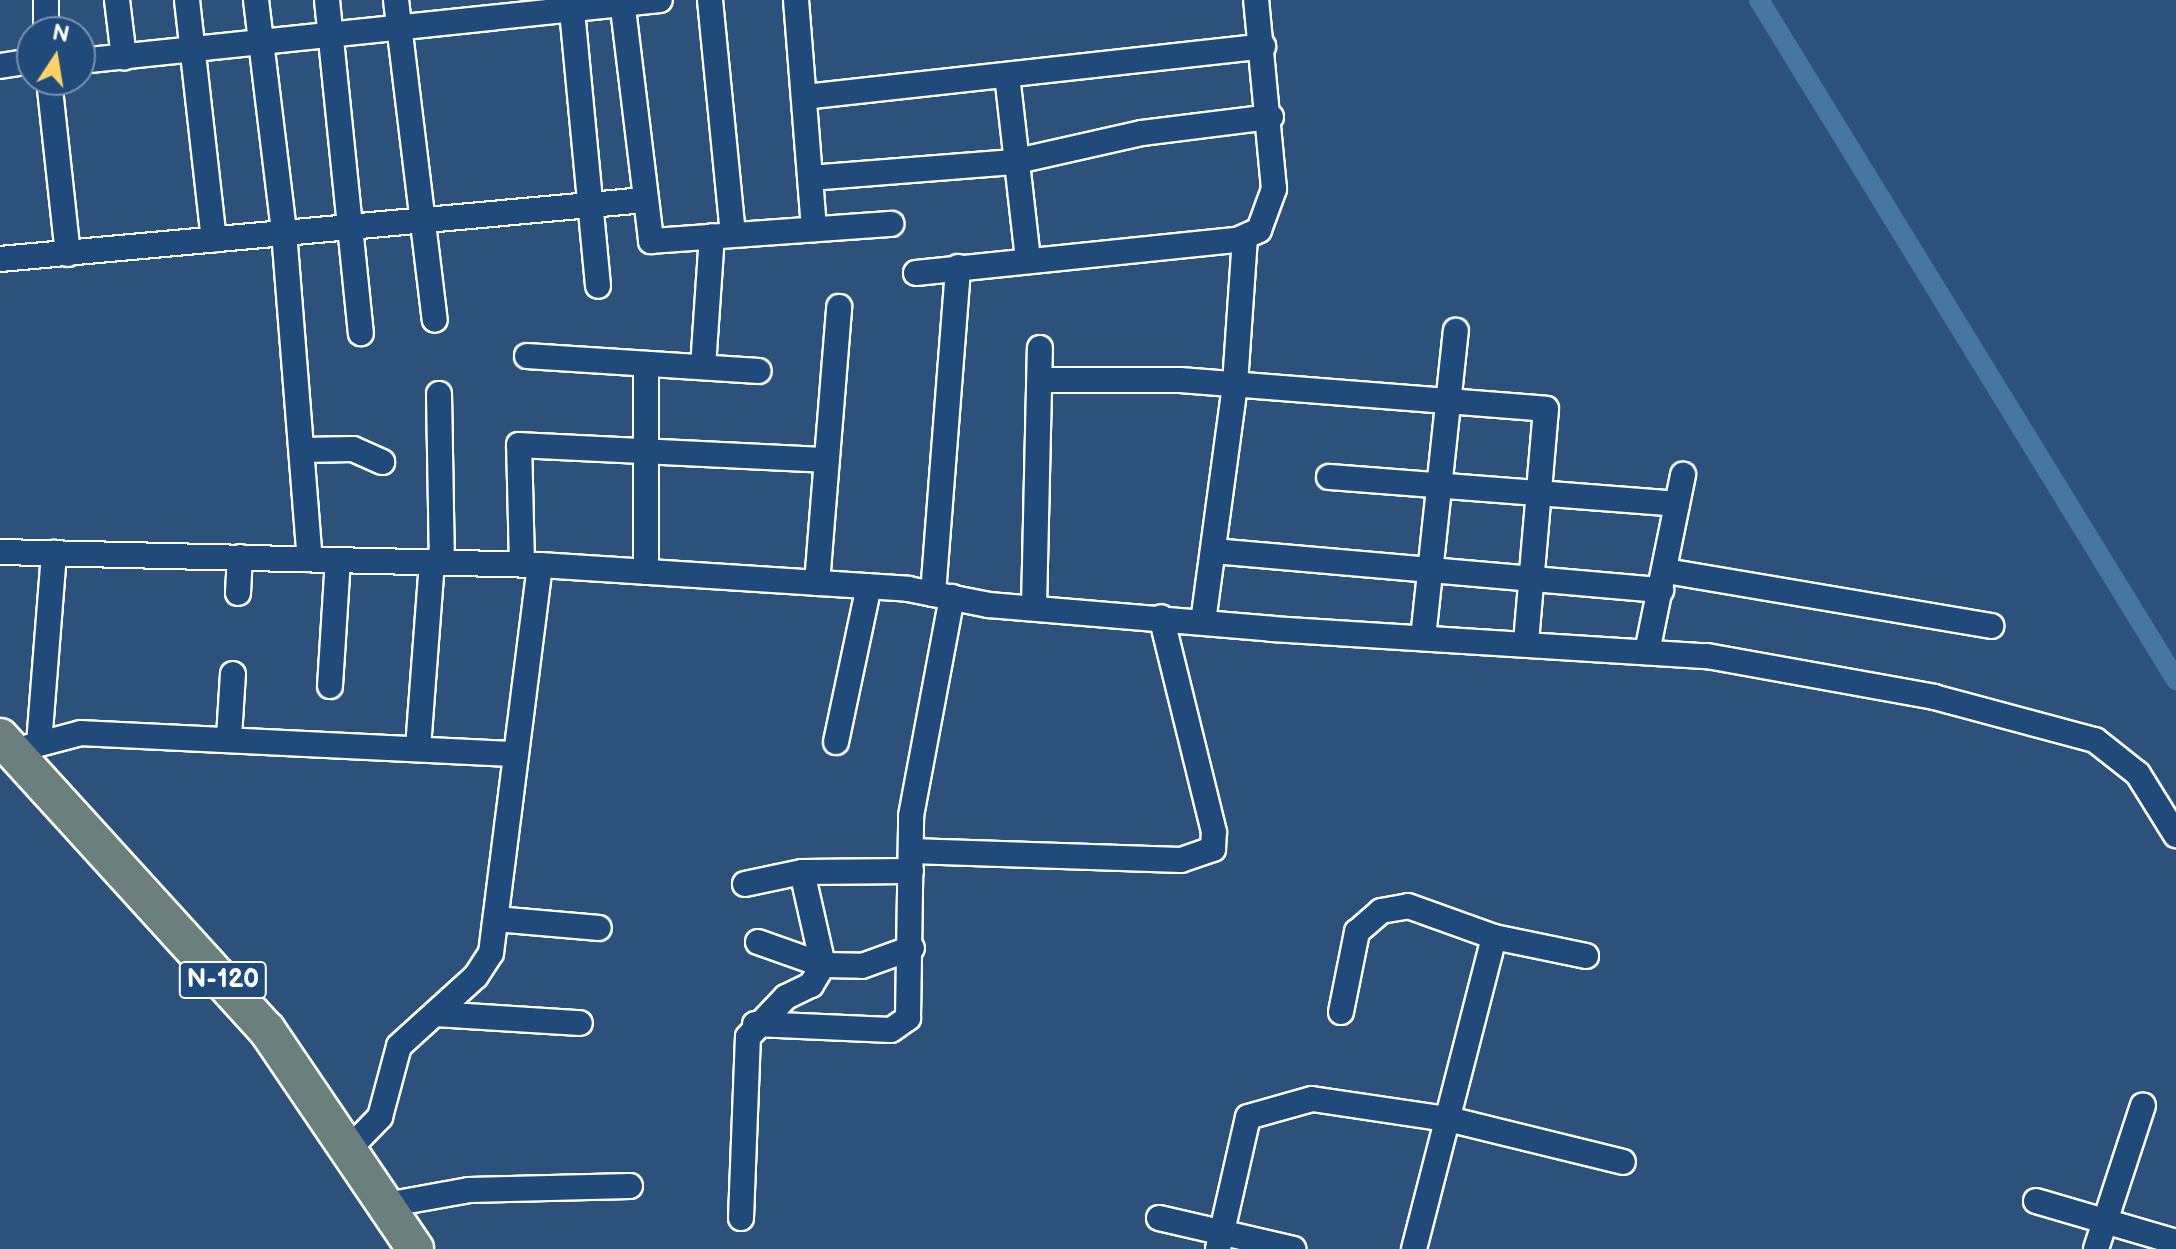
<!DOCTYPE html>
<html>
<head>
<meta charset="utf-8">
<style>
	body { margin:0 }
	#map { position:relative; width:2176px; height:1249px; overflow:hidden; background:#2c517b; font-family:"Balsamiq Sans",sans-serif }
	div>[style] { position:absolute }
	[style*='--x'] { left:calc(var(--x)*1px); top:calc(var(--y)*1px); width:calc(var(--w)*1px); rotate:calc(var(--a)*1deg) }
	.canal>* { height:20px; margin:-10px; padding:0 10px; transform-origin:10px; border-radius:10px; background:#4776a3 }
	.roads { filter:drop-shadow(2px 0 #fff) drop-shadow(-2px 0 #fff) drop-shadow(0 2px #fff) drop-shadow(0 -2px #fff) }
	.minor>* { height:24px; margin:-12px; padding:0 12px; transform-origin:12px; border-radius:12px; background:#1f4a7a }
	.highway>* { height:36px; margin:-18px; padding:0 18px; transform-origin:18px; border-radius:18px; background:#6b7f7c }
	span { translate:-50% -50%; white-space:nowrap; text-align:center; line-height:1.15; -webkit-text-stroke:8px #1f4a7a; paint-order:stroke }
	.shield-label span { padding:2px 6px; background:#1f4a7a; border:2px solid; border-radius:6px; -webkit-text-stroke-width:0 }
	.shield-label { font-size:26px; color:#fff; font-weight:700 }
	.north { position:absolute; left:16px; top:16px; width:80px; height:80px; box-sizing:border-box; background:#1f4a7a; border:2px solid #7992af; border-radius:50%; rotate:12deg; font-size:22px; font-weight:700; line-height:32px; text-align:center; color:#fff }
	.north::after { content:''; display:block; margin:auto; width:28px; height:36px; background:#ffd166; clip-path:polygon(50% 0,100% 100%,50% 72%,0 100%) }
</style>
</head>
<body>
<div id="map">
	<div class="canal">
		<i style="--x:1759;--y:0;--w:798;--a:58.48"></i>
	</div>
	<div class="roads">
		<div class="minor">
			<i style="--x:46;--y:0;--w:32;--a:90"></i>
			<i style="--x:117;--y:0;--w:58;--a:83.1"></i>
			<i style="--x:187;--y:0;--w:241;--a:83.6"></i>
			<i style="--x:256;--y:0;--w:234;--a:83.1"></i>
			<i style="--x:284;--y:232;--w:328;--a:85.5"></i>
			<i style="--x:327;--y:0;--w:335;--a:84.2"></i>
			<i style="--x:396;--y:0;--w:322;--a:83.1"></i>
			<i style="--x:571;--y:0;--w:287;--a:84.6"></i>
			<i style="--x:622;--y:0;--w:243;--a:83.1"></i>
			<i style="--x:651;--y:241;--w:241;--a:-4.1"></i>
			<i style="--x:710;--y:0;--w:235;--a:84.4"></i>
			<i style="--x:796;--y:0;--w:230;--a:85.5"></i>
			<i style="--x:80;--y:61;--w:583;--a:-6"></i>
			<i style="--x:0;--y:66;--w:32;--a:-9"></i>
			<i style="--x:1007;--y:75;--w:186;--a:83.5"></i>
			<i style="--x:49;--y:80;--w:175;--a:83.8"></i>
			<i style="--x:804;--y:97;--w:462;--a:-6.3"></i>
			<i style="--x:810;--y:178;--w:204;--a:-4.5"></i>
			<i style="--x:1013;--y:162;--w:132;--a:-12.7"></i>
			<i style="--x:1142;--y:133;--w:130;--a:-7.1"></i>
			<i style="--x:0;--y:259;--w:648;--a:-5.23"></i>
			<i style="--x:916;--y:273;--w:323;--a:-5.9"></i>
			<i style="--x:1237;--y:240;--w:24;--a:-24"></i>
			<i style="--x:1259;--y:230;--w:44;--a:-69.9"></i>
			<i style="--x:1274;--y:189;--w:190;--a:-95.4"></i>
			<i style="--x:527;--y:356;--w:232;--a:3.7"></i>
			<i style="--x:646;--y:364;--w:208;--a:90"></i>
			<i style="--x:703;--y:367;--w:131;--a:-86.1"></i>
			<i style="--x:1041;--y:380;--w:139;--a:0"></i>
			<i style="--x:1180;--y:380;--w:367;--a:4.5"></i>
			<i style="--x:1546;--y:409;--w:236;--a:94.9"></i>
			<i style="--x:439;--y:394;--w:168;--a:89"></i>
			<i style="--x:302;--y:450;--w:51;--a:-1.1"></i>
			<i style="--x:353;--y:449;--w:32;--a:24"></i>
			<i style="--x:1329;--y:477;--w:349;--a:4.4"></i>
			<i style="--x:1214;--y:551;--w:449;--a:5"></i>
			<i style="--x:0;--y:552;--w:540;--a:1.38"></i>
			<i style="--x:540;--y:565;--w:369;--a:3.7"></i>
			<i style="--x:908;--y:589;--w:83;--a:11.2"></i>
			<i style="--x:989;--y:605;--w:284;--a:4.8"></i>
			<i style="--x:1272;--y:629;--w:436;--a:3.6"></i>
			<i style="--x:1707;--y:656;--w:231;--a:10.2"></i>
			<i style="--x:1934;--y:697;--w:167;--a:15"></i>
			<i style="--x:2095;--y:740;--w:55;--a:38.3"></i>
			<i style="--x:2138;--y:774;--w:72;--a:58.1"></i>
			<i style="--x:522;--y:564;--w:119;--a:-91.4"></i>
			<i style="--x:519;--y:445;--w:308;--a:2.8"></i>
			<i style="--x:1666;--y:571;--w:330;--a:9.6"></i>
			<i style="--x:817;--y:583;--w:277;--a:-85.4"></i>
			<i style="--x:238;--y:593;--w:36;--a:-87"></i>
			<i style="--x:933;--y:594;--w:328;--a:-85.6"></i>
			<i style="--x:1034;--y:608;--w:260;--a:-88.7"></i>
			<i style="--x:1203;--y:622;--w:240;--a:-82.3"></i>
			<i style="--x:1235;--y:384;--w:147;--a:-86.1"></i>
			<i style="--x:1423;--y:638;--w:309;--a:-83.9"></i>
			<i style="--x:1647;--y:652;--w:181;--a:-78.5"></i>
			<i style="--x:330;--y:686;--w:126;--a:-86.4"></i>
			<i style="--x:229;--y:737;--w:63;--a:-86.4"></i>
			<i style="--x:836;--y:742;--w:159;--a:-78.1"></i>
			<i style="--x:39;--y:744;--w:192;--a:-85.5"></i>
			<i style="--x:418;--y:748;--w:187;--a:-85.7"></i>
			<i style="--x:13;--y:751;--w:70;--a:-14.8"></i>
			<i style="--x:81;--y:733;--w:434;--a:2.8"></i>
			<i style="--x:911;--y:851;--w:270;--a:1.9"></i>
			<i style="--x:1181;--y:860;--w:34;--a:-19"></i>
			<i style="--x:1213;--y:849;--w:17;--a:-87"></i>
			<i style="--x:1214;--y:832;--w:221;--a:-103.8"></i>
			<i style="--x:745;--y:884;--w:58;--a:-11.9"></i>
			<i style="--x:802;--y:872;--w:109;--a:-0.5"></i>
			<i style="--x:496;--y:919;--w:103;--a:5"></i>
			<i style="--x:758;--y:942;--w:69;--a:19.5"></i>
			<i style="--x:823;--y:965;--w:39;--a:1"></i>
			<i style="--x:862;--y:966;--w:53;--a:-19.8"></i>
			<i style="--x:1341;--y:1012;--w:82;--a:-78.7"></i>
			<i style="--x:1357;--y:932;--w:32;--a:-41"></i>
			<i style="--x:1381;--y:911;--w:27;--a:-10"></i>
			<i style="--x:1408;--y:906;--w:91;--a:19.8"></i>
			<i style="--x:1494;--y:937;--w:94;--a:11.7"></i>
			<i style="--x:435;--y:1014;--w:145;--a:3.6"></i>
			<i style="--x:755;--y:1024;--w:136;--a:2.5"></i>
			<i style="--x:891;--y:1030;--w:21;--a:-35"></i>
			<i style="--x:908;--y:1018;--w:202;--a:-89.1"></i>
			<i style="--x:911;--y:816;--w:223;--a:-79.4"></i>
			<i style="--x:349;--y:1149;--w:45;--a:-45.9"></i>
			<i style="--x:380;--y:1117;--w:73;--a:-75"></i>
			<i style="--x:399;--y:1046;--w:104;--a:-42.3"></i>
			<i style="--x:476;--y:976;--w:27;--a:-57"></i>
			<i style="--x:491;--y:953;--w:391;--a:-82.8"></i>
			<i style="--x:2036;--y:1201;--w:146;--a:16.3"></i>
			<i style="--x:386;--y:1205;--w:84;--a:-10.2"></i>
			<i style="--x:469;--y:1190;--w:161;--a:-1.4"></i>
			<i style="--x:741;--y:1218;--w:181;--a:-87.8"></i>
			<i style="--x:748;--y:1037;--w:55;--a:-46.5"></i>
			<i style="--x:786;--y:997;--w:28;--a:-26"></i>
			<i style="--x:811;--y:985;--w:23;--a:-59"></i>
			<i style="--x:823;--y:965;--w:95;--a:-102.7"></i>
			<i style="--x:1159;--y:1218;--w:138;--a:13"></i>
			<i style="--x:1218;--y:1249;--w:135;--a:-77.2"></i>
			<i style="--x:1248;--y:1117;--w:66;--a:-15.7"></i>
			<i style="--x:1312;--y:1099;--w:137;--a:8.4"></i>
			<i style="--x:1448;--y:1119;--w:180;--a:13.8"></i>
			<i style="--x:1414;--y:1249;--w:322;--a:-75.6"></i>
			<i style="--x:2096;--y:1249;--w:151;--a:-71.9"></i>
		</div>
		<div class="highway">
			<i style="--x:0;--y:737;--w:396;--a:47.7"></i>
			<i style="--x:267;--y:1030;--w:264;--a:55.9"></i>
		</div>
	</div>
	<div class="shield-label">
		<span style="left:223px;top:980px">N-120</span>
	</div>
	<div class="north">N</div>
</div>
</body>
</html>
